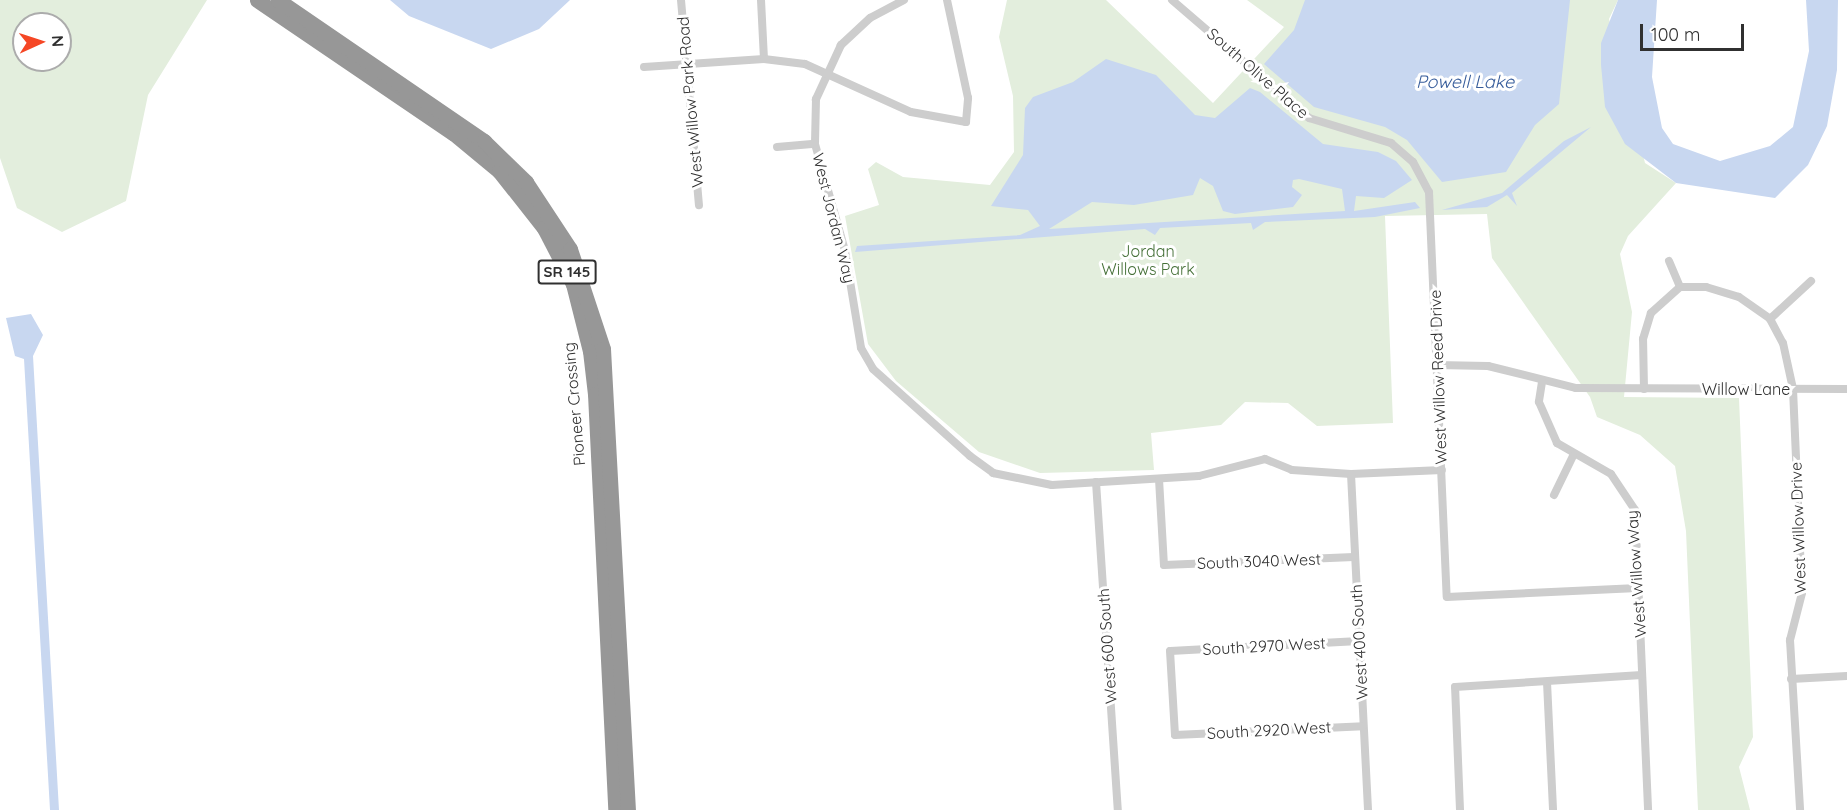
<!DOCTYPE html>
<html>
<head>
<meta charset="utf-8">
<style>
	body { margin:0 }
	#map { position:relative; width:1847px; height:810px; overflow:hidden; background:#fff; font-family:Quicksand,sans-serif }
	div>[style] { position:absolute }
	[style*='--x'] { left:calc(var(--x)*1px); top:calc(var(--y)*1px); width:calc(var(--w)*1px); rotate:calc(var(--a)*1deg) }
	.green>* { inset:0; background:#e3eedd }
	.water>* { inset:0; background:#c8d7f0 }
	.street>* { height:8px; margin:-4px; padding:0 4px; transform-origin:4px; border-radius:4px; background:#cdcdcd }
	.highway>* { height:15px; margin:-7.5px; padding:0 7.5px; transform-origin:7.5px; border-radius:7.5px; background:#979797 }
	span { translate:-50% -50%; white-space:nowrap; text-align:center; line-height:1.15; -webkit-text-stroke:6px #fff; paint-order:stroke }
	.shield-label span { padding:2px 4px; background:#fff; border:2px solid; border-radius:4px; -webkit-text-stroke-width:0 }
	.shield-label { font-size:15px; color:#303030; font-weight:700 }
	.street-label { font-size:16px; color:#303030 }
	.park-label { font-size:16px; color:#467139 }
	.water-label { font-size:18px; color:#365c9b; font-style:italic }
	.north { position:absolute; left:12px; top:12px; width:60px; height:60px; box-sizing:border-box; background:#fff; border:2px solid #acacac; border-radius:50%; rotate:87deg; font-size:16px; font-weight:700; line-height:24px; text-align:center; color:#303030 }
	.north::after { content:''; display:block; margin:auto; width:21px; height:27px; background:#f54725; clip-path:polygon(50% 0,100% 100%,50% 72%,0 100%) }
	.scale { position:absolute; left:1640px; top:24px; width:104px; height:27px; box-sizing:border-box; border:3px solid #303030; border-top:0; padding-left:8px; font-size:18px; line-height:21px; white-space:nowrap; color:#303030; -webkit-text-stroke:4px #fff; paint-order:stroke }
</style>
</head>
<body>
<div id="map">
	<div class="green">
		<i style="clip-path:polygon(evenodd,0 0,207px 0,148px 95px,126px 201px,62px 232px,17px 208px,0 158px,0 0,24px 24px,60px 24px,60px 60px,24px 60px,24px 24px)"></i>
		<i style="clip-path:polygon(1007px 0,1106px 0,1213px 103px,1284px 27px,1247px 0,1618px 0,1609px 19px,1645px 163px,1676px 183px,1628px 236px,1620px 254px,1632px 312px,1624px 397px,1739px 398px,1753px 737px,1739px 767px,1750px 810px,1698px 810px,1686px 531px,1675px 466px,1640px 435px,1597px 417px,1590px 397px,1492px 258px,1487px 214px,1385px 216px,1393px 423px,1317px 426px,1288px 403px,1245px 402px,1221px 425px,1151px 433px,1154px 470px,1040px 473px,979px 452px,896px 381px,868px 344px,845px 216px,879px 205px,868px 169px,876px 162px,903px 177px,990px 185px,1014px 152px,1013px 96px,999px 37px)"></i>
	</div>
	<div class="water">
		<i style="clip-path:polygon(390px 0,570px 0,539px 29px,491px 49px,409px 16px)"></i>
		<i style="clip-path:polygon(1305px 0,1570px 0,1559px 104px,1535px 125px,1506px 172px,1442px 182px,1407px 140px,1385px 127px,1314px 107px,1264px 64px,1294px 30px)"></i>
		<i style="clip-path:polygon(1618px 0,1657px 0,1652px 77px,1662px 128px,1673px 144px,1720px 161px,1770px 146px,1793px 127px,1809px 51px,1806px 0,1838px 0,1837px 70px,1827px 126px,1808px 165px,1775px 198px,1676px 183px,1625px 144px,1605px 107px,1601px 65px,1601px 43px)"></i>
		<i style="clip-path:polygon(evenodd,1106px 59px,1156px 75px,1195px 115px,1215px 118px,1250px 88px,1260px 92px,1323px 144px,1378px 152px,1396px 161px,1412px 180px,1384px 198px,1356px 196px,1354px 211px,1415px 202px,1420px 208px,1375px 217px,1265px 222px,1253px 230px,1251px 223px,1215px 225px,1160px 228px,1155px 235px,1145px 229px,855px 252px,857px 246px,1020px 235px,1040px 226px,1028px 210px,991px 206px,1023px 155px,1025px 108px,1033px 97px,1073px 82px,1106px 59px,1200px 178px,1213px 186px,1223px 211px,1235px 214px,1293px 207px,1302px 195px,1292px 187px,1293px 180px,1299px 179px,1342px 189px,1345px 211px,1049px 229px,1092px 202px,1134px 205px,1193px 195px,1200px 178px)"></i>
		<i style="clip-path:polygon(1591px 127px,1512px 193px,1517px 206px,1507px 195px,1487px 207px,1442px 210px,1502px 193px,1564px 141px)"></i>
		<i style="clip-path:polygon(31px 314px,43px 335px,33px 356px,59px 810px,50px 810px,24px 359px,15px 356px,6px 318px)"></i>
	</div>
	<div class="street">
		<i style="--x:681;--y:0;--w:206;--a:85"></i>
		<i style="--x:761;--y:0;--w:59;--a:87.1"></i>
		<i style="--x:904;--y:0;--w:38;--a:152"></i>
		<i style="--x:870;--y:18;--w:40;--a:137"></i>
		<i style="--x:841;--y:45;--w:60;--a:114.8"></i>
		<i style="--x:816;--y:99;--w:45;--a:91.3"></i>
		<i style="--x:815;--y:144;--w:111;--a:74.3"></i>
		<i style="--x:845;--y:251;--w:98;--a:80.6"></i>
		<i style="--x:861;--y:348;--w:24;--a:60"></i>
		<i style="--x:873;--y:369;--w:130;--a:41.9"></i>
		<i style="--x:970;--y:456;--w:29;--a:36"></i>
		<i style="--x:993;--y:473;--w:60;--a:11.5"></i>
		<i style="--x:1052;--y:485;--w:147;--a:-3.5"></i>
		<i style="--x:1199;--y:476;--w:68;--a:-14.4"></i>
		<i style="--x:1265;--y:459;--w:29;--a:22"></i>
		<i style="--x:1292;--y:470;--w:59;--a:3.9"></i>
		<i style="--x:1351;--y:474;--w:91;--a:-2.5"></i>
		<i style="--x:1172;--y:0;--w:181;--a:40.7"></i>
		<i style="--x:1309;--y:118;--w:86;--a:17"></i>
		<i style="--x:1391;--y:143;--w:29;--a:41"></i>
		<i style="--x:1413;--y:162;--w:34;--a:62"></i>
		<i style="--x:1429;--y:192;--w:405;--a:87.5"></i>
		<i style="--x:1447;--y:597;--w:191;--a:-2.7"></i>
		<i style="--x:644;--y:67;--w:120;--a:-3.8"></i>
		<i style="--x:764;--y:59;--w:41;--a:7"></i>
		<i style="--x:805;--y:64;--w:116;--a:24.4"></i>
		<i style="--x:911;--y:112;--w:56;--a:10.3"></i>
		<i style="--x:966;--y:122;--w:24;--a:-85"></i>
		<i style="--x:968;--y:98;--w:100;--a:-102.1"></i>
		<i style="--x:777;--y:147;--w:38;--a:-5"></i>
		<i style="--x:1669;--y:261;--w:28;--a:67"></i>
		<i style="--x:1770;--y:319;--w:56;--a:-42.8"></i>
		<i style="--x:1437;--y:365;--w:51;--a:1.1"></i>
		<i style="--x:1488;--y:366;--w:91;--a:14"></i>
		<i style="--x:1576;--y:388;--w:271;--a:0.2"></i>
		<i style="--x:1542;--y:382;--w:20;--a:99"></i>
		<i style="--x:1539;--y:402;--w:45;--a:66.3"></i>
		<i style="--x:1557;--y:443;--w:62;--a:29.9"></i>
		<i style="--x:1611;--y:474;--w:43;--a:56.3"></i>
		<i style="--x:1635;--y:510;--w:300;--a:87.5"></i>
		<i style="--x:1644;--y:389;--w:50;--a:-91.1"></i>
		<i style="--x:1643;--y:339;--w:27;--a:-73"></i>
		<i style="--x:1651;--y:313;--w:39;--a:-42"></i>
		<i style="--x:1680;--y:287;--w:26;--a:0"></i>
		<i style="--x:1706;--y:287;--w:34;--a:17"></i>
		<i style="--x:1739;--y:297;--w:38;--a:35"></i>
		<i style="--x:1770;--y:319;--w:27;--a:62"></i>
		<i style="--x:1783;--y:343;--w:47;--a:77.7"></i>
		<i style="--x:1793;--y:389;--w:204;--a:87.5"></i>
		<i style="--x:1802;--y:593;--w:49;--a:104.3"></i>
		<i style="--x:1790;--y:640;--w:170;--a:86.6"></i>
		<i style="--x:1351;--y:474;--w:336;--a:87.1"></i>
		<i style="--x:1159;--y:479;--w:86;--a:86.7"></i>
		<i style="--x:1164;--y:565;--w:190;--a:-2.4"></i>
		<i style="--x:1096;--y:482;--w:329;--a:86.2"></i>
		<i style="--x:1554;--y:495;--w:43;--a:-64"></i>
		<i style="--x:1359;--y:641;--w:189;--a:177"></i>
		<i style="--x:1170;--y:651;--w:84;--a:86.6"></i>
		<i style="--x:1175;--y:735;--w:188;--a:-2.7"></i>
		<i style="--x:1791;--y:679;--w:56;--a:-3.1"></i>
		<i style="--x:1547;--y:682;--w:128;--a:87.3"></i>
		<i style="--x:1460;--y:810;--w:123;--a:-92.3"></i>
		<i style="--x:1455;--y:687;--w:187;--a:-3.7"></i>
	</div>
	<div class="highway">
		<i style="--x:257;--y:0;--w:237;--a:34.2"></i>
		<i style="--x:453;--y:133;--w:60;--a:39.6"></i>
		<i style="--x:499;--y:171;--w:73;--a:51.7"></i>
		<i style="--x:544;--y:228;--w:63;--a:62.6"></i>
		<i style="--x:573;--y:284;--w:69;--a:75.8"></i>
		<i style="--x:590;--y:351;--w:43;--a:83.4"></i>
		<i style="--x:595;--y:394;--w:416;--a:87.2"></i>
		<i style="--x:278;--y:0;--w:250;--a:34.4"></i>
		<i style="--x:484;--y:141;--w:59;--a:44.3"></i>
		<i style="--x:526;--y:182;--w:80;--a:56.7"></i>
		<i style="--x:570;--y:249;--w:105;--a:71.7"></i>
		<i style="--x:603;--y:349;--w:462;--a:86.9"></i>
	</div>
	<div class="shield-label">
		<span style="left:567px;top:272px">SR 145</span>
	</div>
	<div class="street-label">
		<span style="left:1258px;top:73px;rotate:41deg">South Olive Place</span>
		<span style="left:690px;top:102px;rotate:-95deg">West Willow Park Road</span>
		<span style="left:834px;top:218px;rotate:76deg">West Jordan Way</span>
		<span style="left:1438px;top:377px;rotate:-92deg">West Willow Reed Drive</span>
		<span style="left:1746px;top:389px">Willow Lane</span>
		<span style="left:574px;top:404px;rotate:-95deg">Pioneer Crossing</span>
		<span style="left:1798px;top:528px;rotate:-92deg">West Willow Drive</span>
		<span style="left:1259px;top:561px;rotate:-2deg">South 3040 West</span>
		<span style="left:1636px;top:574px;rotate:-94deg">West Willow Way</span>
		<span style="left:1359px;top:642px;rotate:-93deg">West 400 South</span>
		<span style="left:1107px;top:646px;rotate:-94deg">West 600 South</span>
		<span style="left:1264px;top:646px;rotate:-3deg">South 2970 West</span>
		<span style="left:1269px;top:730px;rotate:-3deg">South 2920 West</span>
	</div>
	<div class="park-label">
		<span style="left:1148px;top:260px">Jordan<br>Willows Park</span>
	</div>
	<div class="water-label">
		<span style="left:1465px;top:82px">Powell Lake</span>
	</div>
	<div class="north">N</div>
	<div class="scale">100 m</div>
</div>
</body>
</html>
